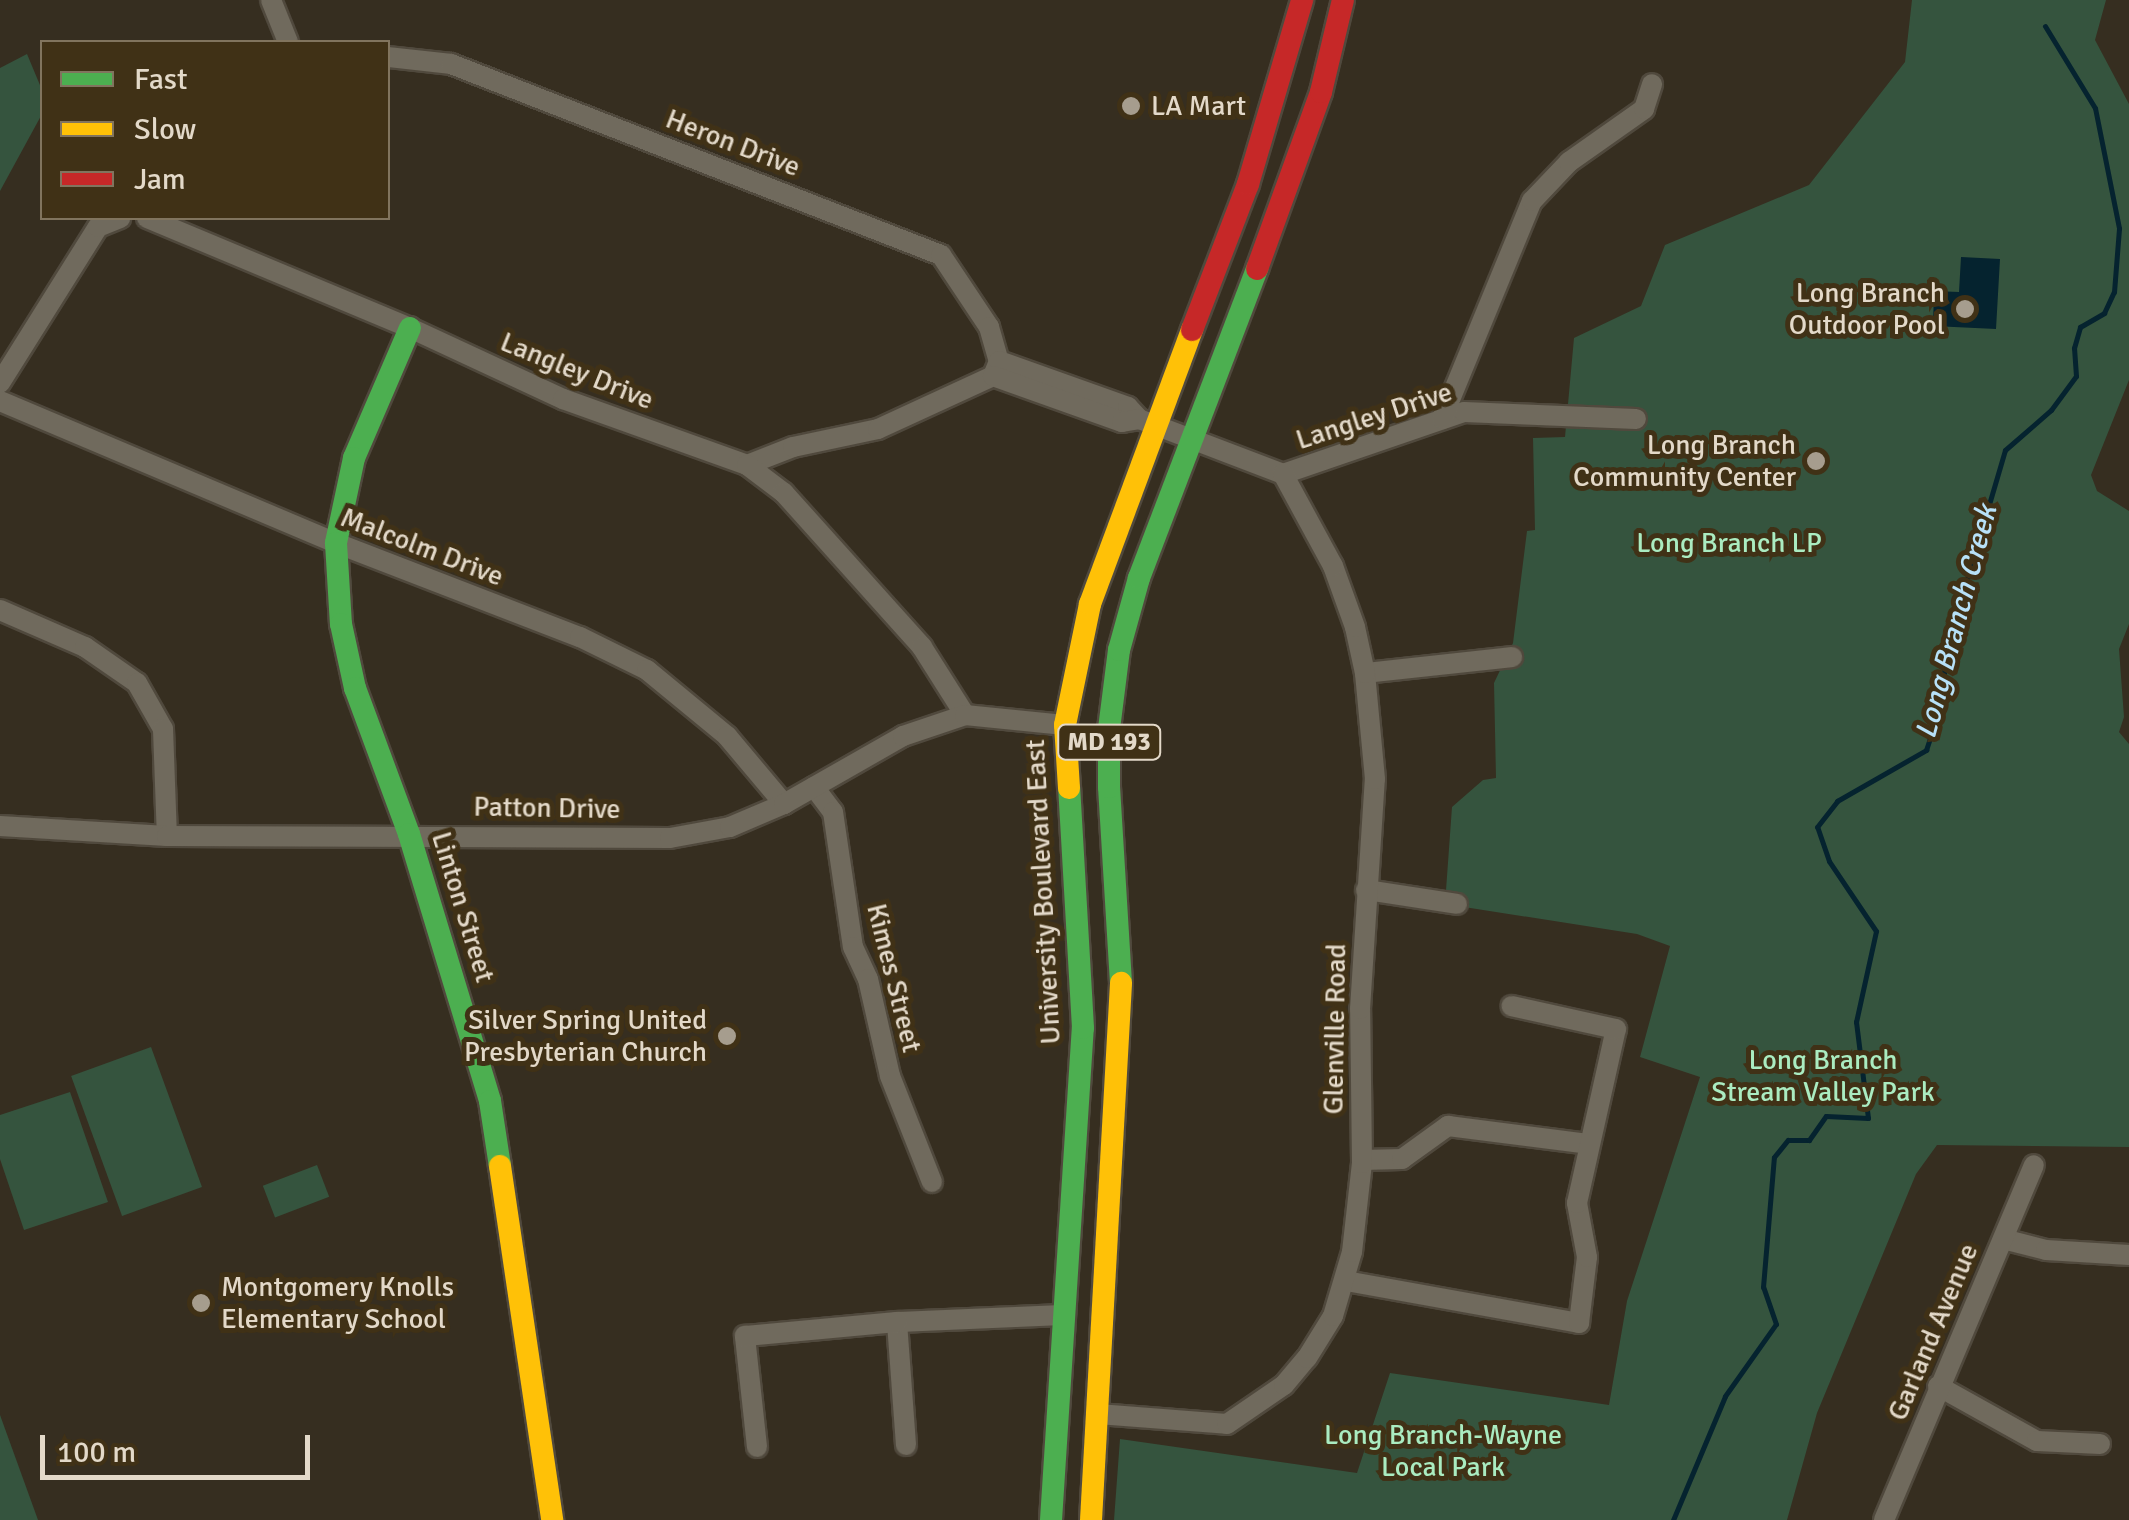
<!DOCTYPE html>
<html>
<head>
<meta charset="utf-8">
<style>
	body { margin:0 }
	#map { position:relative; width:2129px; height:1520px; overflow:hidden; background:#362e20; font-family:Signika,sans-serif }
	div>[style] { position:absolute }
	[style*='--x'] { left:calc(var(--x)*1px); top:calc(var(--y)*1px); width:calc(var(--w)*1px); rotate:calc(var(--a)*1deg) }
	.green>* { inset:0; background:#35543e; transform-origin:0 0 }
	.water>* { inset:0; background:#05232f }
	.stream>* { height:5px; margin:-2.5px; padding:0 2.5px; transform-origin:2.5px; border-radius:2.5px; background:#05232f }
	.roads { filter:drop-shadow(2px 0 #50493d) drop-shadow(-2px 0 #50493d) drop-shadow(0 2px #50493d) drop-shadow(0 -2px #50493d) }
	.street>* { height:20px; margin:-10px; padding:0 10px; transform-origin:10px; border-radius:10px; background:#706a5d }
	.fast>* { height:22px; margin:-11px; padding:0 11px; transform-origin:11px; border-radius:11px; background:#4caf50 }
	.slow>* { height:22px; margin:-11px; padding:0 11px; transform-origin:11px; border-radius:11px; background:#ffc107 }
	.jam>* { height:22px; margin:-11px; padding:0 11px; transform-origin:11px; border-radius:11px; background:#c62828 }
	.dots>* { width:28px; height:28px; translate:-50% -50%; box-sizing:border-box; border:5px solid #403116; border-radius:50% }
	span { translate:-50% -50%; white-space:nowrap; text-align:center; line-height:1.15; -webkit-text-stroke:10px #403116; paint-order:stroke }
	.shield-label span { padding:2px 8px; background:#403116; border:2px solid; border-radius:8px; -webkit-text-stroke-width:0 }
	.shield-label { font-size:25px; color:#e3d9c9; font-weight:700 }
	.poi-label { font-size:28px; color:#e3d9c9 }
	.left { translate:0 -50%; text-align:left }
	.right { translate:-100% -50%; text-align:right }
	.street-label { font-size:28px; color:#e3d9c9 }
	.park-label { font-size:28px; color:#aaecc1 }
	.water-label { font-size:30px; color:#b7e1f8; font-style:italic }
	.legend { position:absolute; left:40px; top:40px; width:350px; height:180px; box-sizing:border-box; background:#403116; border:2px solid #81745e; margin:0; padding:12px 18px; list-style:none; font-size:30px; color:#e3d9c9 }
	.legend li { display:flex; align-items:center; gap:20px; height:50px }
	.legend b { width:50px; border:2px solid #81745e }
	.scale { position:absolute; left:40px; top:1435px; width:270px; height:45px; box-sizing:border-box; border:5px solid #e3d9c9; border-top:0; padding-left:12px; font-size:30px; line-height:35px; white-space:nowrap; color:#e3d9c9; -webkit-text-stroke:8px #403116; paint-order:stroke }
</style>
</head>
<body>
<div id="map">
	<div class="green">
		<i style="clip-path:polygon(1912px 0,2106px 0,2095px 40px,2129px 104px,2129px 380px,2091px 475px,2097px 491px,2129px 511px,2129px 624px,2119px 649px,2124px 717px,2119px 732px,2129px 744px,2129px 1147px,1937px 1145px,1916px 1174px,1817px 1413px,1787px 1520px,1114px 1520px,1120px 1439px,1357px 1473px,1390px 1373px,1609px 1405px,1627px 1301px,1700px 1077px,1640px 1057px,1670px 946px,1637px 934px,1445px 904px,1452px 807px,1483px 780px,1496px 778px,1494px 683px,1513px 643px,1527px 531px,1535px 530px,1533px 438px,1565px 437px,1574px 338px,1641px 306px,1665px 245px,1809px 185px,1905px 62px)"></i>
		<i style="clip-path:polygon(27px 54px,42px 90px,42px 114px,0 191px,0 68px)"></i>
		<i style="left:151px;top:1047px;width:149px;height:85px;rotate:70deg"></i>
		<i style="clip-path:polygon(70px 1092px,108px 1202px,24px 1230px,0 1159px,0 1115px)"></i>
		<i style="left:317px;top:1165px;width:34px;height:58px;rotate:69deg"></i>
		<i style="clip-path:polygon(0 1415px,38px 1520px,0 1520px)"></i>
	</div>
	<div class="water">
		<i style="clip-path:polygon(1961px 257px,2000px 259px,1996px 329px,1933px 326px,1934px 291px,1959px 292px)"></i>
	</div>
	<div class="stream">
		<i style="--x:1673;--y:1520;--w:134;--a:-67.2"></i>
		<i style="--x:1725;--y:1396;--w:88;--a:-54.7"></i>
		<i style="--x:1776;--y:1324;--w:39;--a:-109"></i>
		<i style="--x:1763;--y:1287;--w:130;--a:-85.2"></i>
		<i style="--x:1774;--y:1157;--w:22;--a:-51"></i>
		<i style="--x:1788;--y:1140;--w:21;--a:0"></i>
		<i style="--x:1809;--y:1140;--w:29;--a:-55"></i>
		<i style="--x:1826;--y:1116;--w:42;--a:2.7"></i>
		<i style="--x:1868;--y:1118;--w:97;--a:-97.1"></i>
		<i style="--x:1856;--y:1022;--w:93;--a:-77.6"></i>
		<i style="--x:1876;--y:931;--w:84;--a:-123.9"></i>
		<i style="--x:1829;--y:861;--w:36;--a:-109"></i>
		<i style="--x:1817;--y:827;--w:33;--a:-52"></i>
		<i style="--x:1837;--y:801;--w:103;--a:-29.8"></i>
		<i style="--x:1926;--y:750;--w:44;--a:-71.6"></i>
		<i style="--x:1940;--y:708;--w:61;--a:-83.5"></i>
		<i style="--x:1947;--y:647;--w:205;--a:-73.6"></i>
		<i style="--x:2005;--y:450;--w:61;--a:-41"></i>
		<i style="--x:2051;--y:410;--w:42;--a:-53.7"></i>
		<i style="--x:2076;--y:376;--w:28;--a:-94"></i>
		<i style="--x:2074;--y:348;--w:22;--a:-74"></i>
		<i style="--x:2080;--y:327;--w:28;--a:-30"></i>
		<i style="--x:2104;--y:313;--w:23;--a:-65"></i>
		<i style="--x:2114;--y:292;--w:64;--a:-85.5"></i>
		<i style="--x:2119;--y:228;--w:122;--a:-101.3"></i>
		<i style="--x:2095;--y:108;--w:96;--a:-121.4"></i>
	</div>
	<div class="roads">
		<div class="street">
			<i style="--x:271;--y:0;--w:45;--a:68"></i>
			<i style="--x:388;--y:57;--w:63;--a:6.3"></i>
			<i style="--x:451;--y:64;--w:526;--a:21.3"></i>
			<i style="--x:941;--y:255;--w:87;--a:56.3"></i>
			<i style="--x:989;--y:327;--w:35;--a:74"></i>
			<i style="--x:147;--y:218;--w:285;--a:22.7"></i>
			<i style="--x:410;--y:328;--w:169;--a:24.9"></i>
			<i style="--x:563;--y:399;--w:195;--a:19.7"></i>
			<i style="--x:747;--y:465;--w:49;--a:-21.4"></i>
			<i style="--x:793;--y:447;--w:87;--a:-12"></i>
			<i style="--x:878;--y:429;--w:127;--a:-24.7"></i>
			<i style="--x:993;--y:376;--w:16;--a:-68"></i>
			<i style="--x:999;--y:361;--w:137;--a:19.6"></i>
			<i style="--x:1128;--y:407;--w:16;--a:47"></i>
			<i style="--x:1139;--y:419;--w:154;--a:20.9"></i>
			<i style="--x:1283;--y:474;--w:191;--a:-18.9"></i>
			<i style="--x:1464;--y:412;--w:172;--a:2.3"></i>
			<i style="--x:993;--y:376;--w:137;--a:19.6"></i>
			<i style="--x:1122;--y:422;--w:17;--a:-10"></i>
			<i style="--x:0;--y:383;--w:184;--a:-57.9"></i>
			<i style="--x:98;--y:227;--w:24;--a:-22"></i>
			<i style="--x:0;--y:401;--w:365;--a:22.9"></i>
			<i style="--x:336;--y:543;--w:261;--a:21.1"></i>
			<i style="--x:580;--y:637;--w:75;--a:26.2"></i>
			<i style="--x:647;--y:670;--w:104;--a:39.5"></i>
			<i style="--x:727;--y:736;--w:89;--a:50"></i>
			<i style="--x:1442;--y:419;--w:236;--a:-67.6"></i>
			<i style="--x:1532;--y:201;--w:54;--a:-46.5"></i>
			<i style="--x:1569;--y:162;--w:92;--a:-35.2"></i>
			<i style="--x:1644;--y:109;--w:26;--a:-72"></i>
			<i style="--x:747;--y:465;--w:46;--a:37.1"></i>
			<i style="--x:784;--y:493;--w:207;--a:48.1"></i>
			<i style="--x:922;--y:647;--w:80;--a:57.7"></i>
			<i style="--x:0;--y:610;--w:93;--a:23.5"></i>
			<i style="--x:85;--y:647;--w:63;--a:34.7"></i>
			<i style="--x:137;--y:683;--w:53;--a:60.5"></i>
			<i style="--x:163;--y:729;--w:107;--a:87.9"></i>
			<i style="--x:1365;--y:673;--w:148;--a:-6.2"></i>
			<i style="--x:814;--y:787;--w:31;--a:53"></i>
			<i style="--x:833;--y:812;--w:136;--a:81.6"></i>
			<i style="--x:853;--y:947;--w:35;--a:65"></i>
			<i style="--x:868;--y:979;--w:99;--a:77.2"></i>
			<i style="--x:890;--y:1076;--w:114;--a:68.4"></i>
			<i style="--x:0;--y:826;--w:167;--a:3.4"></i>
			<i style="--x:167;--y:836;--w:503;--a:0.23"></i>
			<i style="--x:670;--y:838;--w:61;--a:-10.4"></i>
			<i style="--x:730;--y:827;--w:59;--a:-23.1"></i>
			<i style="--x:784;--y:804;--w:137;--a:-29.7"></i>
			<i style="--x:903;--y:736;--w:65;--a:-18.7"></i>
			<i style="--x:965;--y:715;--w:100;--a:5.7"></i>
			<i style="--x:1366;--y:890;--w:92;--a:8.7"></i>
			<i style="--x:1362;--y:1160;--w:40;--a:-1.4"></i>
			<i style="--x:1402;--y:1159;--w:57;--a:-35.7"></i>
			<i style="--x:1448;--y:1126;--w:141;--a:7.3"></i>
			<i style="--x:2003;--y:1239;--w:44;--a:14.3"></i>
			<i style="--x:2046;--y:1250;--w:83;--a:3.4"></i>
			<i style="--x:1346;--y:1281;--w:237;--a:10.2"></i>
			<i style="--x:1579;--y:1323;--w:66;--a:-83.1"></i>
			<i style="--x:1587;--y:1257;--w:55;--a:-100.5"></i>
			<i style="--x:1577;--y:1203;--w:178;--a:-77.4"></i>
			<i style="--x:1616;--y:1029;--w:107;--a:-167.6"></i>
			<i style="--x:1938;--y:1386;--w:113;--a:29.1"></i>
			<i style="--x:2037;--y:1441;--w:63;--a:2.7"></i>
			<i style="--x:1098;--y:1414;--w:129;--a:4.4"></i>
			<i style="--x:1227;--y:1424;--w:69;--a:-34.4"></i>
			<i style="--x:1284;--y:1385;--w:35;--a:-50"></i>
			<i style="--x:1307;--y:1358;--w:49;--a:-58.2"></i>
			<i style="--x:1333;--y:1316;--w:67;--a:-73.5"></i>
			<i style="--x:1352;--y:1252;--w:90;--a:-83.6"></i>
			<i style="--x:1362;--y:1163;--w:154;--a:-90.7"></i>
			<i style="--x:1360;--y:1009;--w:230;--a:-86.3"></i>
			<i style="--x:1375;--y:779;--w:106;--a:-95.4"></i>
			<i style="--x:1365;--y:673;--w:47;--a:-102.3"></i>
			<i style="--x:1355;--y:627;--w:65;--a:-109.8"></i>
			<i style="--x:1333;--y:566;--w:105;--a:-118.5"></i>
			<i style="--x:906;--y:1445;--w:123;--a:-94.2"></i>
			<i style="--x:897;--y:1322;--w:167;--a:-2.4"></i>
			<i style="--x:757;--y:1447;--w:112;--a:-96.2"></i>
			<i style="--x:745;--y:1336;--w:153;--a:-5.3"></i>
			<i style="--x:1884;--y:1520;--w:385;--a:-67.1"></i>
		</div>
		<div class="fast">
			<i style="--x:410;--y:328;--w:142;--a:113.3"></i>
			<i style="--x:354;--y:458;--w:87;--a:102"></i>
			<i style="--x:336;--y:543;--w:81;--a:86.5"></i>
			<i style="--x:341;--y:624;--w:66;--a:77.7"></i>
			<i style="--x:355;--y:688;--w:156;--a:69.7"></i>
			<i style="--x:409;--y:834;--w:279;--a:73.1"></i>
			<i style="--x:490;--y:1101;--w:66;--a:81.3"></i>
			<i style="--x:1121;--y:983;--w:196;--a:-93.5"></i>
			<i style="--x:1109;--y:787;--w:58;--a:-90"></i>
			<i style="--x:1109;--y:729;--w:80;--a:-82.8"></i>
			<i style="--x:1119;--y:650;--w:75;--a:-74.5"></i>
			<i style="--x:1139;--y:578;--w:331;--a:-69.1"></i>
			<i style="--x:1051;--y:1520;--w:493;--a:-86.3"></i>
			<i style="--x:1083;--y:1028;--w:240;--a:-93.3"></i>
		</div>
		<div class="slow">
			<i style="--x:1069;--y:788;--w:63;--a:-93.6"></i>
			<i style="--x:1065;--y:725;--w:124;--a:-78.3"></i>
			<i style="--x:1090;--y:604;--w:292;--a:-69.6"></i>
			<i style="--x:500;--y:1166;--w:358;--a:81.6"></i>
			<i style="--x:1091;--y:1520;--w:538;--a:-86.8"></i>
		</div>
		<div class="jam">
			<i style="--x:1257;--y:269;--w:188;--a:-70.1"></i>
			<i style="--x:1321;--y:92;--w:95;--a:-76.6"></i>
			<i style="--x:1192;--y:330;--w:156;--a:-69"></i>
			<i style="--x:1248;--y:184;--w:192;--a:-73.6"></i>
		</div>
	</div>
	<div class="dots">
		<i style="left:1131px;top:106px;background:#a69d8e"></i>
		<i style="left:1965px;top:309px;background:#a69d8e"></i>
		<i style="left:1816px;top:461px;background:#a69d8e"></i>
		<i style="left:727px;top:1036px;background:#a69d8e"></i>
		<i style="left:201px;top:1303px;background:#a69d8e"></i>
	</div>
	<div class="shield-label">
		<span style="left:1109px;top:742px">MD 193</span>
	</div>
	<div class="poi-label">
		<span class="left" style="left:1151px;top:106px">LA Mart</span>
		<span class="right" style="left:1945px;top:309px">Long Branch<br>Outdoor Pool</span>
		<span class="right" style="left:1796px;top:461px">Long Branch<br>Community Center</span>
		<span class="right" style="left:707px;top:1036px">Silver Spring United<br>Presbyterian Church</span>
		<span class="left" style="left:221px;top:1303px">Montgomery Knolls<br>Elementary School</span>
	</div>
	<div class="street-label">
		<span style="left:733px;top:143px;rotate:21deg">Heron Drive</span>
		<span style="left:577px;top:371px;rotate:22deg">Langley Drive</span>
		<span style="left:1374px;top:416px;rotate:-18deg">Langley Drive</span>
		<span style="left:422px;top:547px;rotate:21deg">Malcolm Drive</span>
		<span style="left:547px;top:808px;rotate:1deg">Patton Drive</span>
		<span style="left:1043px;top:892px;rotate:-93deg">University Boulevard East</span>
		<span style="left:463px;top:907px;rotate:73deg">Linton Street</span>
		<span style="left:894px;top:978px;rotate:76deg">Kimes Street</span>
		<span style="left:1335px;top:1029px;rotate:-89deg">Glenville Road</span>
		<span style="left:1933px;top:1332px;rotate:-67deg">Garland Avenue</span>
	</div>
	<div class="park-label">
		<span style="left:1729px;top:543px">Long Branch LP</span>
		<span style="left:1823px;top:1076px">Long Branch<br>Stream Valley Park</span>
		<span style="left:1443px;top:1451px">Long Branch-Wayne<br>Local Park</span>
	</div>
	<div class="water-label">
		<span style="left:1957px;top:622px;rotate:-75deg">Long Branch Creek</span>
	</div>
	<ul class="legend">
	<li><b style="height:12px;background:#4caf50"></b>Fast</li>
	<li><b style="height:12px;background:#ffc107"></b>Slow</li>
	<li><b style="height:12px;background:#c62828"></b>Jam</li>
	</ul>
	<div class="scale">100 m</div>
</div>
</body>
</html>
